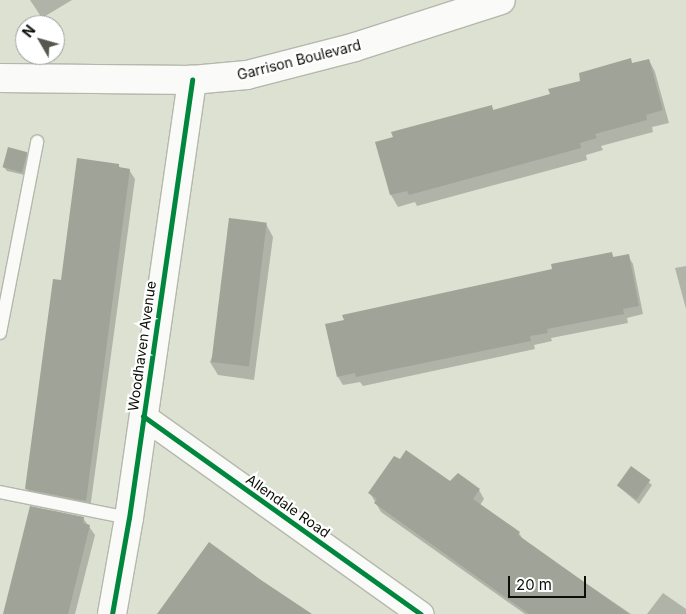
<!DOCTYPE html>
<html>
<head>
<meta charset="utf-8">
<style>
	body { margin:0 }
	#map { position:relative; width:686px; height:614px; overflow:hidden; background:#dce1d2; font-family:Inter,sans-serif }
	div>[style] { position:absolute }
	[style*='--x'] { left:calc(var(--x)*1px); top:calc(var(--y)*1px); width:calc(var(--w)*1px); rotate:calc(var(--a)*1deg) }
	.shadow>* { inset:0; background:#0003 }
	.building>* { inset:0; background:#a0a398; transform-origin:0 0 }
	.roads { filter:drop-shadow(1px 0 #b4b8ac) drop-shadow(-1px 0 #b4b8ac) drop-shadow(0 1px #b4b8ac) drop-shadow(0 -1px #b4b8ac) }
	.lane>* { height:12px; margin:-6px; padding:0 6px; transform-origin:6px; border-radius:6px; background:#fafaf8 }
	.street>* { height:25px; margin:-12.5px; padding:0 12.5px; transform-origin:12.5px; border-radius:12.5px; background:#fafaf8 }
	.secondary>* { height:28px; margin:-14px; padding:0 14px; transform-origin:14px; border-radius:14px; background:#fafaf8 }
	.cycleway>* { height:5px; margin:-2.5px; padding:0 2.5px; transform-origin:2.5px; border-radius:2.5px; background:#00873e }
	span { translate:-50% -50%; white-space:nowrap; text-align:center; line-height:1.15; -webkit-text-stroke:4.5px #fff; paint-order:stroke }
	.street-label { font-size:14px; color:#0c0f07 }
	.north { position:absolute; left:15px; top:15px; width:50px; height:50px; box-sizing:border-box; background:#fff; border:1px solid #9e9f9c; border-radius:50%; rotate:308deg; font-size:14px; font-weight:700; line-height:20px; text-align:center; color:#0c0f07 }
	.north::after { content:''; display:block; margin:auto; width:18px; height:22px; background:#55584e; clip-path:polygon(50% 0,100% 100%,50% 72%,0 100%) }
	.scale { position:absolute; left:508px; top:576px; width:78px; height:22px; box-sizing:border-box; border:2px solid #0c0f07; border-top:0; padding-left:6px; font-size:15px; line-height:18px; white-space:nowrap; color:#0c0f07; -webkit-text-stroke:4px #fff; paint-order:stroke }
</style>
</head>
<body>
<div id="map">
	<div class="shadow">
		<i style="clip-path:polygon(30px 0,72px 0,42px 18px)"></i>
		<i style="clip-path:polygon(649px 60px,655px 72px,669px 123px,652px 127px,653px 132px,601px 146px,603px 150px,586px 155px,587px 160px,417px 206px,415px 202px,398px 207px,391px 195px,377px 143px,491px 106px,494px 111px,551px 95px)"></i>
		<i style="clip-path:polygon(26px 153px,28px 157px,25px 175px,7px 171px,4px 167px)"></i>
		<i style="clip-path:polygon(118px 165px,121px 169px,129px 170px,135px 179px,90px 509px,32px 497px,27px 489px,62px 281px)"></i>
		<i style="clip-path:polygon(266px 224px,273px 237px,254px 380px,218px 375px,210px 362px)"></i>
		<i style="clip-path:polygon(611px 253px,614px 258px,628px 256px,633px 264px,643px 314px,627px 318px,628px 323px,551px 338px,552px 341px,534px 345px,535px 349px,363px 386px,360px 382px,343px 385px,338px 377px,553px 270px)"></i>
		<i style="clip-path:polygon(686px 266px,686px 309px,675px 268px)"></i>
		<i style="clip-path:polygon(631px 468px,652px 485px,639px 504px,618px 486px)"></i>
		<i style="clip-path:polygon(450px 482px,479px 490px,484px 499px,480px 505px,519px 533px,524px 541px,631px 614px,525px 614px,381px 512px,370px 493px)"></i>
		<i style="clip-path:polygon(83px 518px,95px 535px,75px 614px,4px 614px)"></i>
		<i style="clip-path:polygon(663px 593px,686px 609px,686px 614px,647px 614px)"></i>
	</div>
	<div class="building">
		<i style="clip-path:polygon(631px 58px,632px 63px,649px 59px,663px 110px,646px 115px,647px 120px,595px 134px,597px 138px,580px 143px,581px 148px,409px 195px,407px 191px,390px 195px,375px 142px,393px 137px,391px 132px,492px 105px,493px 110px,550px 94px,548px 89px,580px 81px,579px 73px)"></i>
		<i style="left:8px;top:147px;width:20px;height:21px;rotate:15deg"></i>
		<i style="clip-path:polygon(77px 158px,119px 164px,119px 167px,130px 169px,86px 501px,25px 489px,53px 279px,61px 280px)"></i>
		<i style="left:229px;top:218px;width:38px;height:145px;rotate:7deg"></i>
		<i style="clip-path:polygon(612px 252px,613px 257px,629px 254px,639px 306px,623px 309px,624px 314px,547px 329px,548px 333px,530px 336px,531px 341px,356px 377px,355px 373px,337px 377px,325px 324px,344px 320px,342px 315px,552px 269px,551px 264px)"></i>
		<i style="clip-path:polygon(406px 450px,450px 481px,458px 473px,480px 489px,473px 499px,520px 532px,518px 535px,629px 614px,529px 614px,374px 503px,377px 499px,368px 493px,394px 456px,400px 459px)"></i>
		<i style="left:631px;top:466px;width:24px;height:24px;rotate:36deg"></i>
		<i style="clip-path:polygon(30px 506px,84px 517px,83px 523px,90px 525px,68px 614px,3px 614px)"></i>
		<i style="clip-path:polygon(209px 542px,261px 580px,312px 614px,157px 614px)"></i>
	</div>
	<div class="roads">
		<div class="lane">
			<i style="--x:0;--y:333;--w:195;--a:-79"></i>
			<i style="--x:0;--y:492;--w:132;--a:11.4"></i>
		</div>
		<div class="street">
			<i style="--x:143;--y:416;--w:341;--a:35.5"></i>
		</div>
		<div class="secondary">
			<i style="--x:0;--y:78;--w:192;--a:0.6"></i>
			<i style="--x:192;--y:80;--w:55;--a:-5.2"></i>
			<i style="--x:247;--y:75;--w:112;--a:-14.5"></i>
			<i style="--x:355;--y:47;--w:153;--a:-17.8"></i>
			<i style="--x:112;--y:614;--w:97;--a:-80"></i>
			<i style="--x:129;--y:518;--w:443;--a:-81.8"></i>
		</div>
	</div>
	<div class="cycleway">
		<i style="--x:143;--y:416;--w:341;--a:35.5"></i>
		<i style="--x:112;--y:614;--w:97;--a:-80"></i>
		<i style="--x:129;--y:518;--w:443;--a:-81.8"></i>
	</div>
	<div class="street-label">
		<span style="left:299px;top:60px;rotate:-14deg">Garrison Boulevard</span>
		<span style="left:142px;top:346px;rotate:-82deg">Woodhaven Avenue</span>
		<span style="left:288px;top:506px;rotate:35deg">Allendale Road</span>
	</div>
	<div class="north">N</div>
	<div class="scale">20 m</div>
</div>
</body>
</html>
